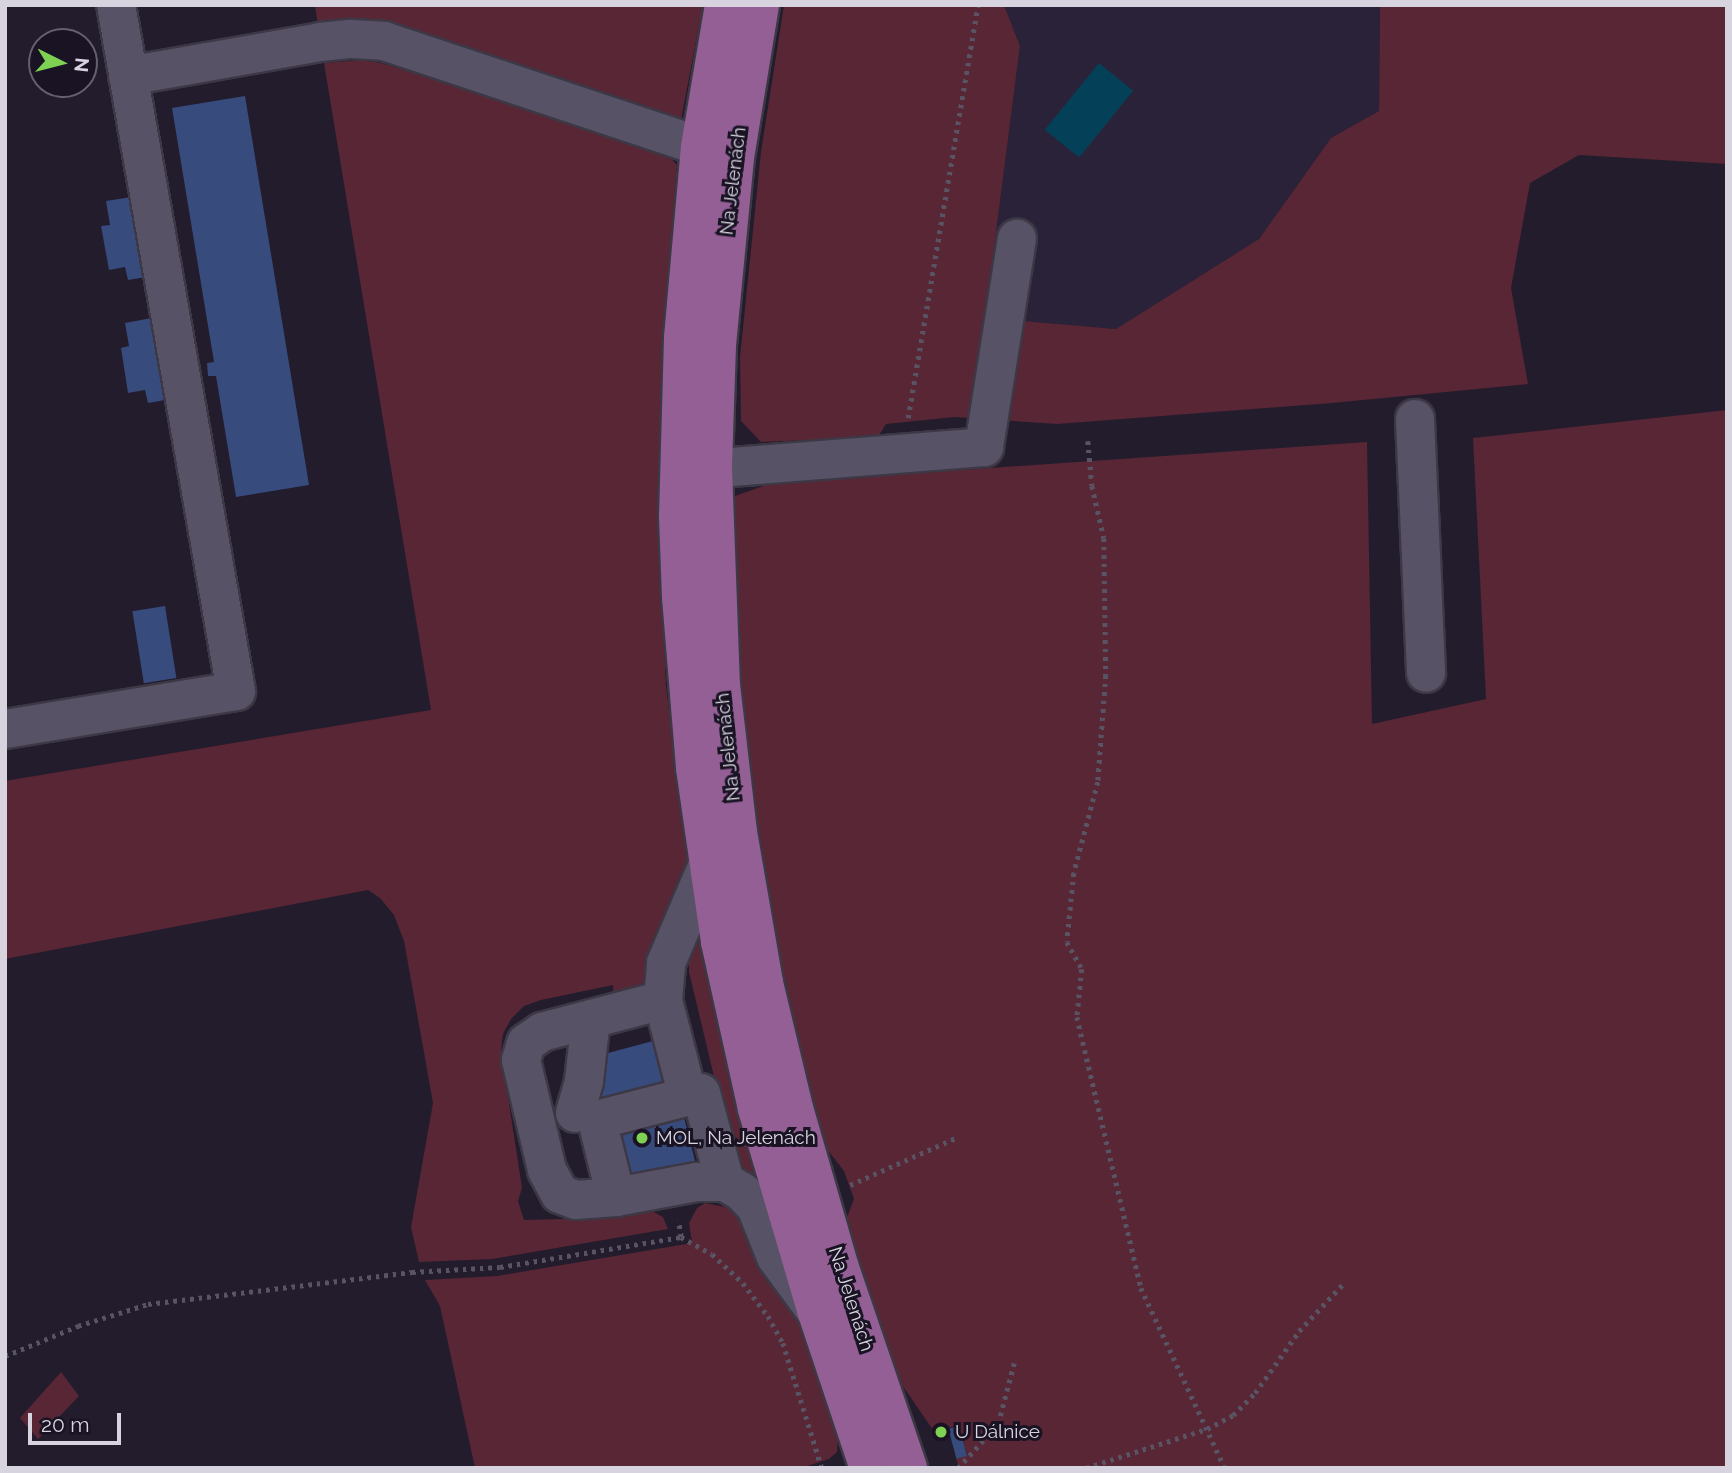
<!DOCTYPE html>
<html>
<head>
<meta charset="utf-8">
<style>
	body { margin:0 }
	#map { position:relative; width:1732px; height:1473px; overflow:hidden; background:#221c2d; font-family:Raleway,sans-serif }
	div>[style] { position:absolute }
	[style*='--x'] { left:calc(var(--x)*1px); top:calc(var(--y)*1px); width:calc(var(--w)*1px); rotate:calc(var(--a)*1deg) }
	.built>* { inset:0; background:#2a2239 }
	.green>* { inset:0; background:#582634 }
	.water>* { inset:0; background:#054059; transform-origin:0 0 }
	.building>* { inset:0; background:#374b7d; transform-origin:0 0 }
	.path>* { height:4.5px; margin-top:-2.25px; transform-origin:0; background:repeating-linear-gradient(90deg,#595464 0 3.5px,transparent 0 8.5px) }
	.roads { filter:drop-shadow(2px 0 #3d3845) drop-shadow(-2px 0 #3d3845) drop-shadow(0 2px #3d3845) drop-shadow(0 -2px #3d3845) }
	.minor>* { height:38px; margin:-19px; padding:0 19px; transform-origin:19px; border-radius:19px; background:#585266 }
	.major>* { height:38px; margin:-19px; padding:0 19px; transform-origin:19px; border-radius:19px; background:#945f94 }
	.dots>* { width:19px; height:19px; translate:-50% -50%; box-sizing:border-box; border:4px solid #191324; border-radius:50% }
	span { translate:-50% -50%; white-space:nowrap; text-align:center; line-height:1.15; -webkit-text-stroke:6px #191324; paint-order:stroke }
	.street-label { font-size:19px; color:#d7d4df }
	.poi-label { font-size:19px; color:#d7d4df }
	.left { translate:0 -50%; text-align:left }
	.frame { position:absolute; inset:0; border:7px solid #d7d4df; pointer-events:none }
	.north { position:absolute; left:28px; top:28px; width:70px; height:70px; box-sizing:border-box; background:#191324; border:2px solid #65606f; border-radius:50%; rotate:96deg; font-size:19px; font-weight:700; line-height:28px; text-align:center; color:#d7d4df }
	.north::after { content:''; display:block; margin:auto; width:24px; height:32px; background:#7ed153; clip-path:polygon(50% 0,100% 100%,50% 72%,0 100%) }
	.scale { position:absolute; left:28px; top:1413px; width:93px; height:32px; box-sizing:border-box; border:4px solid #d7d4df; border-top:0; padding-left:9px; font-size:21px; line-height:24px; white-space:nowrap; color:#d7d4df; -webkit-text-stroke:5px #191324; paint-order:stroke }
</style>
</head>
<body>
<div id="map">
	<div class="built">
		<i style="clip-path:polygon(1004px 5px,1380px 5px,1379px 111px,1331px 138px,1259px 239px,1116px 329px,985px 319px,1020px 46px)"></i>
	</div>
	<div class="green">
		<i style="clip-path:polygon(315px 5px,703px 5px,680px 125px,318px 26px)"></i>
		<i style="clip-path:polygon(784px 5px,1004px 5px,1020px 46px,985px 318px,1116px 329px,1259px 239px,1331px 138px,1379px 111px,1380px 5px,1727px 5px,1727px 164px,1579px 155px,1530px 183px,1511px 288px,1528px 384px,1332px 403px,1057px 424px,955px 417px,886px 424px,878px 437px,761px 442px,741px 421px,740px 357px,761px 152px)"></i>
		<i style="clip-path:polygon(362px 60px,381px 63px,662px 149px,677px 165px,662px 344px,659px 519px,666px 686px,689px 875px,642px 986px,614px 1003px,613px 985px,541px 1000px,524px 1006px,511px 1019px,503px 1034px,501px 1051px,522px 1188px,518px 1201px,524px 1220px,565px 1219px,648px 1209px,663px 1217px,668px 1229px,492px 1259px,419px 1262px,411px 1227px,433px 1103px,404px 941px,394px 915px,380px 898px,368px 890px,5px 959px,5px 781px,431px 710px,324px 63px)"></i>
		<i style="clip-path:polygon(1727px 410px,1727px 1468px,959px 1468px,956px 1458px,967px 1455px,959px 1426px,933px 1430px,889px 1366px,846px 1220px,854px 1199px,844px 1171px,823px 1144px,788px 1010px,765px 896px,745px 743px,735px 631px,731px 501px,735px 496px,772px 483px,1367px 442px,1372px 724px,1486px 699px,1473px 438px)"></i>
		<i style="clip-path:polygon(700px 941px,722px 1043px,755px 1172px,752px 1178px,742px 1173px,733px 1156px,689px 972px,689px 954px)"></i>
		<i style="clip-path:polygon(705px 1203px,735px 1209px,799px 1319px,838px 1434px,837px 1452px,829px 1459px,801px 1468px,475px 1468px,440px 1306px,425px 1280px,497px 1276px,692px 1243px,689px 1223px,697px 1208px)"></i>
		<i style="clip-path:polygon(61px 1372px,79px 1396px,38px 1439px,20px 1418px)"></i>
	</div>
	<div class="water">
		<i style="left:1099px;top:63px;width:44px;height:86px;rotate:39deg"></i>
	</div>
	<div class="building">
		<i style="clip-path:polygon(245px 96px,309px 485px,236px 497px,216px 376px,208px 376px,207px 363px,214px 362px,172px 108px)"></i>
		<i style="clip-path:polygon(138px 196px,152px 276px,128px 280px,125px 267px,109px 270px,101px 226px,110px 225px,106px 201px)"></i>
		<i style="clip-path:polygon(157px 317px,171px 399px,148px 403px,145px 390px,128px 393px,121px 348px,129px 346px,125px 323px)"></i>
		<i style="left:165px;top:606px;width:73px;height:33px;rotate:81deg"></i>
		<i style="left:690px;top:1031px;width:48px;height:103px;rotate:75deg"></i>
		<i style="clip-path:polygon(684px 1117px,696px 1165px,592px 1183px,580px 1133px,616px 1124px)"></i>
		<i style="left:959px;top:1426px;width:31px;height:11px;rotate:75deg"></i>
	</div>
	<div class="path">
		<i style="--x:908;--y:418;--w:419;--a:-80.4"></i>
		<i style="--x:1088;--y:441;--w:45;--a:84.9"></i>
		<i style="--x:1092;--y:486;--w:53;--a:77"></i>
		<i style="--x:1104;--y:538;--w:137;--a:89.2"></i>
		<i style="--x:1106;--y:675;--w:107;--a:94.3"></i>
		<i style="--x:1098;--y:782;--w:94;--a:104.8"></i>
		<i style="--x:1074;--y:873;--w:69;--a:95.8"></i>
		<i style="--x:1067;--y:942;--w:31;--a:61"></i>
		<i style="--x:1082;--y:969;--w:48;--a:95.9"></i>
		<i style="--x:1077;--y:1017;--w:278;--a:76.7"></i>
		<i style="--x:1141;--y:1288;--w:199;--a:65"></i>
		<i style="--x:850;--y:1185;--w:118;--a:-24"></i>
		<i style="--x:681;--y:1237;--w:35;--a:29"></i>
		<i style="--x:712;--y:1254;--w:42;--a:43.1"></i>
		<i style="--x:743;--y:1283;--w:41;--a:52.9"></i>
		<i style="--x:768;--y:1316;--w:31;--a:61"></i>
		<i style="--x:783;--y:1343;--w:131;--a:72.7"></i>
		<i style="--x:5;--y:1356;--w:79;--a:-22.3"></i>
		<i style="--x:78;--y:1326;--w:73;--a:-17.4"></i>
		<i style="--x:148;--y:1304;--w:266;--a:-6.9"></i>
		<i style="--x:412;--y:1272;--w:88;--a:-3.3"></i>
		<i style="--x:500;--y:1267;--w:183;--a:-9.4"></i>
		<i style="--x:681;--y:1237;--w:17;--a:-100"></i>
		<i style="--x:958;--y:1468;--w:59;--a:-47.7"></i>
		<i style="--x:998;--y:1424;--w:63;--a:-75.3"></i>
		<i style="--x:1086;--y:1468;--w:127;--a:-17.9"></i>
		<i style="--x:1207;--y:1429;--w:30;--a:-28"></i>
		<i style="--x:1233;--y:1415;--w:31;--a:-45"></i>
		<i style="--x:1255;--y:1393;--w:76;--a:-54.6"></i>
		<i style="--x:1299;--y:1331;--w:66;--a:-46.8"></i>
	</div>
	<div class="roads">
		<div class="minor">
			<i style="--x:128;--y:76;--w:195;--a:-10"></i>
			<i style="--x:320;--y:42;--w:31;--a:-6"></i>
			<i style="--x:351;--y:39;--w:33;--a:3"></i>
			<i style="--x:384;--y:41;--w:368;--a:18.4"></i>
			<i style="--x:1415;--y:419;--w:254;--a:87.5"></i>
			<i style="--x:681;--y:471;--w:304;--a:-4.5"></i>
			<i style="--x:984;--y:447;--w:211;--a:-81"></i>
			<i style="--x:5;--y:729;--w:234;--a:-9.3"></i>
			<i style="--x:236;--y:691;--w:696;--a:-99.92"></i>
			<i style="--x:663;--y:1000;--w:125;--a:165.2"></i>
			<i style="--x:542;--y:1032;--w:19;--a:145"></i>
			<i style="--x:526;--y:1043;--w:18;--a:106"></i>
			<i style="--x:521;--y:1060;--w:113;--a:76.7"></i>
			<i style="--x:547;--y:1170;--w:27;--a:62"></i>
			<i style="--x:560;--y:1194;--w:17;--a:21"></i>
			<i style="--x:576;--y:1200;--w:40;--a:-4.3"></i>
			<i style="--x:616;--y:1197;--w:82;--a:-10.5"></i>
			<i style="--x:697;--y:1182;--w:28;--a:0"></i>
			<i style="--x:688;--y:1097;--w:100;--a:-104.5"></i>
			<i style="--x:663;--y:1000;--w:37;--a:-85"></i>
			<i style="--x:666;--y:963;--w:104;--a:-66.9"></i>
			<i style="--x:575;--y:1113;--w:33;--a:-74"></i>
			<i style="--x:584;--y:1081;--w:62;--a:-83.6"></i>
			<i style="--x:616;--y:1197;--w:79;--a:-103.9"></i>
			<i style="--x:597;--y:1120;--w:107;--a:-14.6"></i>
			<i style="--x:701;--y:1093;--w:92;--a:74.9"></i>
			<i style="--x:725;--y:1182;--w:20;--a:30"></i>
			<i style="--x:742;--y:1192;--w:21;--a:47"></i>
			<i style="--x:756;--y:1207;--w:54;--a:68.2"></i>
			<i style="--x:776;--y:1257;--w:66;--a:53.7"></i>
		</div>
		<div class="major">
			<i style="--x:724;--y:5;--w:144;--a:99.6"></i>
			<i style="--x:700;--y:147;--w:192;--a:95.1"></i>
			<i style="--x:683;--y:338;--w:178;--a:91.6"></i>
			<i style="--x:678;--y:516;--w:81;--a:87.9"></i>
			<i style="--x:681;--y:597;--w:172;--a:85.3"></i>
			<i style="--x:695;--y:768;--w:176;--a:81.8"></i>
			<i style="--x:720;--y:942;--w:171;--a:77.5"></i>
			<i style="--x:757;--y:1109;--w:209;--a:73.6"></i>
			<i style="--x:816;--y:1310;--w:167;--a:71.5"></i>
			<i style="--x:760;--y:5;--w:155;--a:99.3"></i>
			<i style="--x:735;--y:158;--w:188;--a:95.5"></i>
			<i style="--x:717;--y:345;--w:123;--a:91.9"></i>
			<i style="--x:713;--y:468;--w:217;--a:87.9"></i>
			<i style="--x:721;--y:685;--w:148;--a:83.4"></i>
			<i style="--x:738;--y:832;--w:153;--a:80.2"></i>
			<i style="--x:764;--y:983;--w:129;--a:76.5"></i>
			<i style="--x:794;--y:1108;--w:166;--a:74"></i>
			<i style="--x:840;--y:1268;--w:211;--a:71.2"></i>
		</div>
	</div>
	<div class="dots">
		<i style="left:642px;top:1138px;background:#7ed153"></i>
		<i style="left:941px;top:1432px;background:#7ed153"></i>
	</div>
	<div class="street-label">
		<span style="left:733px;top:181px;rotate:-83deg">Na Jelenách</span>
		<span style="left:728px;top:747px;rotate:-96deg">Na Jelenách</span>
		<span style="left:851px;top:1299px;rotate:72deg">Na Jelenách</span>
	</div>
	<div class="poi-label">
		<span class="left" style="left:656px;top:1138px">MOL, Na Jelenách</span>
		<span class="left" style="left:955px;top:1432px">U Dálnice</span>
	</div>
	<div class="frame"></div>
	<div class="north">N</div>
	<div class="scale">20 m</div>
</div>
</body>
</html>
